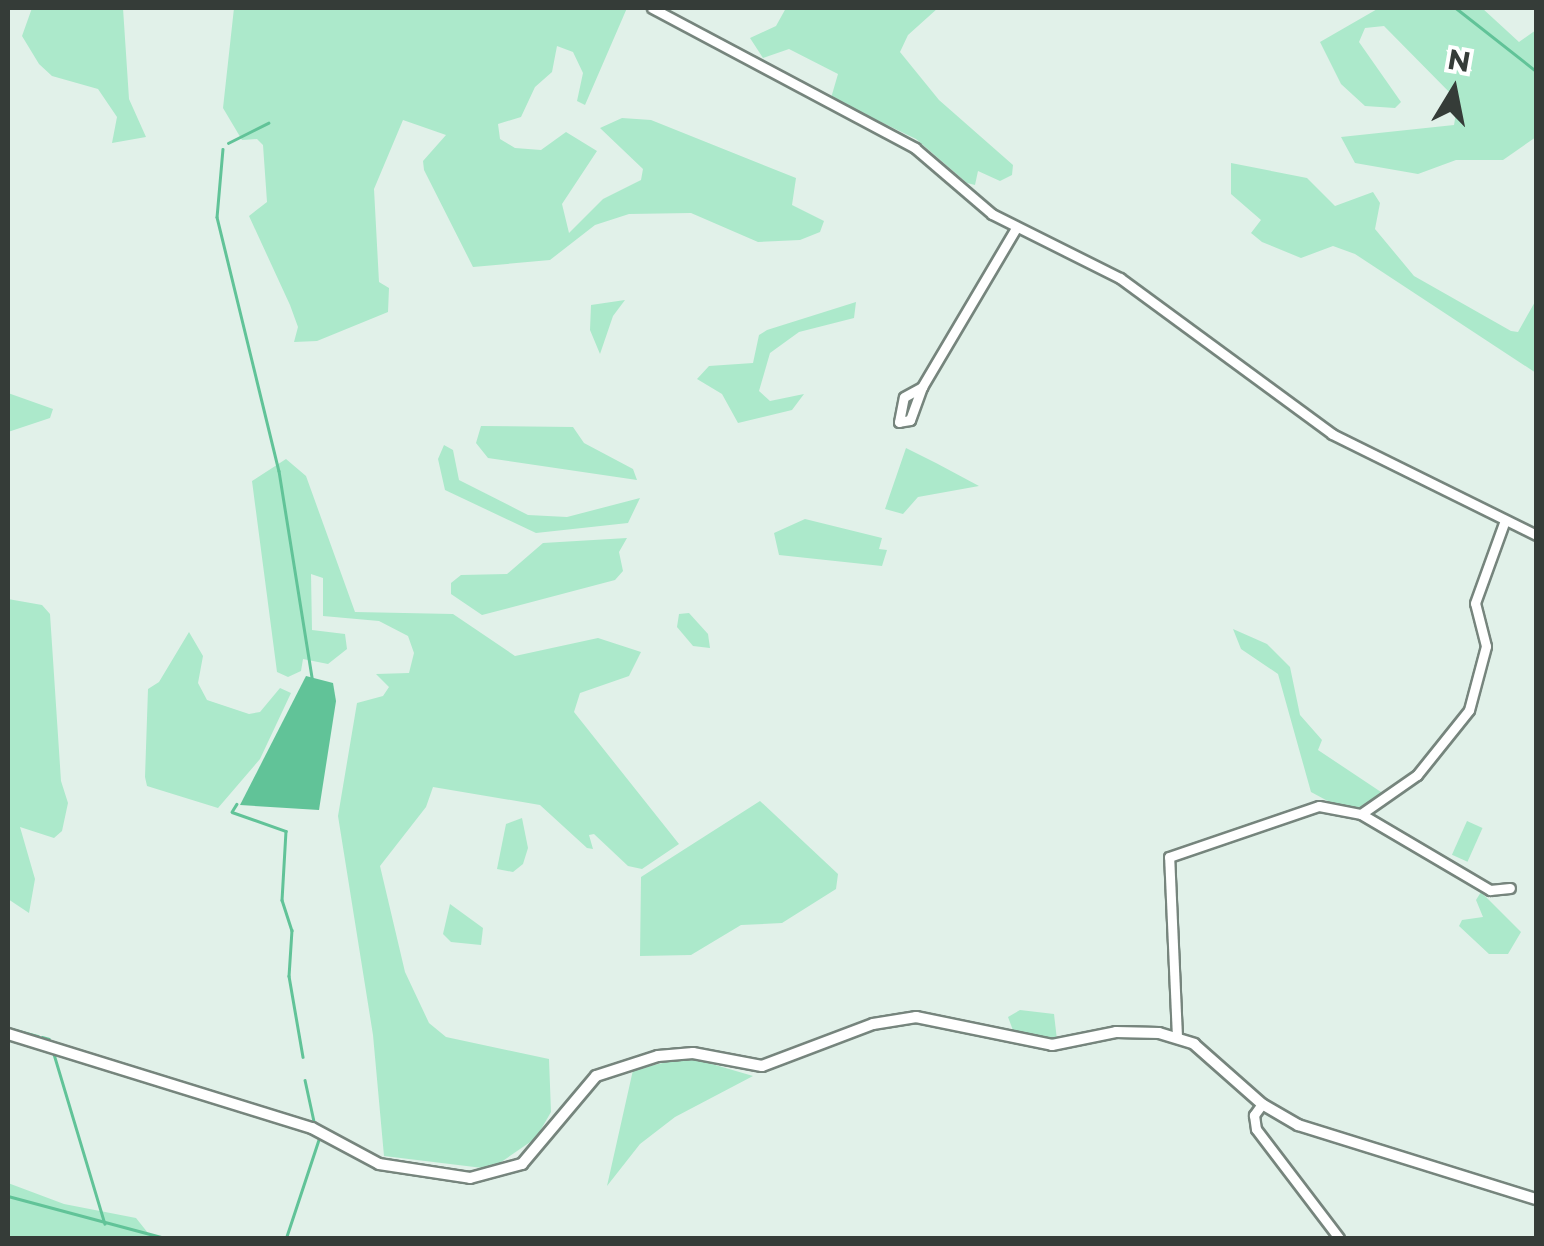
<!DOCTYPE html>
<html>
<head>
<meta charset="utf-8">
<style>
	body { margin:0 }
	#map { position:relative; width:1544px; height:1246px; overflow:hidden; background:#e1f1e9; font-family:Montserrat,sans-serif }
	div>[style] { position:absolute }
	[style*='--x'] { left:calc(var(--x)*1px); top:calc(var(--y)*1px); width:calc(var(--w)*1px); rotate:calc(var(--a)*1deg) }
	.green>* { inset:0; background:#ace9cb; transform-origin:0 0 }
	.water>* { inset:0; background:#61c398 }
	.stream>* { height:2.5px; margin:-1.25px; padding:0 1.25px; transform-origin:1.25px; border-radius:1.25px; background:#61c398 }
	.roads { filter:drop-shadow(2px 0 #76857d) drop-shadow(-2px 0 #76857d) drop-shadow(0 2px #76857d) drop-shadow(0 -2px #76857d) }
	.minor>* { height:9px; margin:-4.5px; padding:0 4.5px; transform-origin:4.5px; border-radius:4.5px; background:#fff }
	.tertiary>* { height:10px; margin:-5px; padding:0 5px; transform-origin:5px; border-radius:5px; background:#fff }
	span { translate:-50% -50%; white-space:nowrap; text-align:center; line-height:1.15; -webkit-text-stroke:8px #fff; paint-order:stroke }
	.frame { position:absolute; inset:0; border:10px solid #353c38; pointer-events:none }
	.north { position:absolute; left:1404px; top:40px; width:100px; height:100px; -webkit-text-stroke:8px #fff; paint-order:stroke; rotate:10deg; font-size:28px; font-weight:700; line-height:40px; text-align:center; color:#353c38 }
	.north::after { content:''; display:block; margin:auto; width:35px; height:45px; background:#353c38; clip-path:polygon(50% 0,100% 100%,50% 72%,0 100%) }
</style>
</head>
<body>
<div id="map">
	<div class="green">
		<i style="clip-path:polygon(32px 8px,123px 8px,129px 99px,146px 137px,112px 143px,117px 117px,98px 89px,52px 76px,39px 64px,22px 36px)"></i>
		<i style="clip-path:polygon(234px 8px,627px 8px,585px 105px,577px 101px,583px 73px,573px 52px,557px 46px,552px 72px,535px 87px,521px 117px,498px 124px,500px 139px,515px 148px,541px 150px,566px 132px,597px 151px,562px 204px,569px 233px,603px 199px,641px 180px,643px 169px,600px 128px,622px 118px,651px 120px,796px 178px,792px 205px,824px 221px,820px 232px,800px 240px,758px 242px,691px 213px,629px 214px,595px 225px,550px 260px,473px 267px,424px 170px,423px 161px,446px 135px,403px 120px,374px 189px,379px 282px,389px 288px,388px 312px,317px 341px,294px 342px,298px 327px,290px 305px,249px 216px,267px 202px,263px 145px,257px 139px,242px 140px,223px 108px)"></i>
		<i style="clip-path:polygon(786px 8px,938px 8px,908px 35px,900px 52px,939px 100px,1013px 165px,1012px 175px,1000px 181px,978px 171px,975px 185px,967px 183px,916px 139px,831px 98px,838px 74px,789px 49px,763px 58px,750px 38px,776px 26px)"></i>
		<i style="clip-path:polygon(1379px 8px,1482px 8px,1519px 42px,1536px 30px,1536px 137px,1503px 160px,1456px 160px,1418px 174px,1355px 163px,1341px 137px,1454px 125px,1458px 101px,1384px 26px,1365px 28px,1359px 42px,1401px 102px,1395px 108px,1365px 106px,1341px 84px,1320px 42px)"></i>
		<i style="clip-path:polygon(1231px 163px,1307px 178px,1335px 206px,1373px 192px,1380px 203px,1375px 229px,1414px 276px,1511px 331px,1518px 332px,1536px 300px,1536px 373px,1355px 254px,1333px 246px,1301px 258px,1262px 242px,1251px 233px,1261px 220px,1231px 194px)"></i>
		<i style="clip-path:polygon(625px 300px,613px 316px,600px 354px,590px 330px,591px 305px)"></i>
		<i style="clip-path:polygon(856px 302px,854px 318px,799px 332px,770px 353px,759px 391px,770px 401px,804px 394px,792px 410px,738px 423px,722px 394px,697px 379px,709px 366px,753px 363px,759px 335px,767px 330px)"></i>
		<i style="clip-path:polygon(8px 393px,53px 409px,50px 418px,8px 432px)"></i>
		<i style="clip-path:polygon(481px 426px,573px 427px,584px 443px,633px 469px,637px 480px,488px 458px,476px 443px)"></i>
		<i style="clip-path:polygon(444px 445px,453px 450px,459px 480px,528px 515px,567px 517px,640px 498px,628px 523px,536px 533px,445px 490px,438px 459px)"></i>
		<i style="clip-path:polygon(906px 448px,936px 463px,979px 486px,918px 497px,903px 514px,885px 509px)"></i>
		<i style="clip-path:polygon(286px 459px,306px 476px,355px 612px,453px 614px,515px 656px,598px 638px,641px 652px,629px 676px,580px 693px,574px 712px,679px 844px,642px 869px,628px 866px,594px 834px,589px 835px,593px 849px,587px 848px,540px 805px,433px 787px,426px 807px,380px 866px,405px 972px,429px 1023px,446px 1037px,549px 1059px,551px 1112px,536px 1138px,491px 1169px,384px 1156px,373px 1035px,338px 816px,357px 703px,383px 696px,389px 687px,376px 674px,409px 673px,414px 653px,408px 636px,379px 621px,323px 616px,323px 578px,311px 574px,312px 630px,345px 634px,347px 649px,328px 664px,303px 659px,301px 671px,288px 677px,277px 672px,252px 481px)"></i>
		<i style="clip-path:polygon(805px 519px,882px 538px,879px 549px,887px 550px,882px 566px,779px 555px,774px 533px)"></i>
		<i style="clip-path:polygon(627px 538px,619px 552px,623px 571px,615px 580px,482px 615px,451px 594px,451px 583px,461px 575px,507px 574px,543px 543px)"></i>
		<i style="clip-path:polygon(8px 599px,42px 605px,50px 614px,61px 781px,68px 803px,62px 831px,54px 838px,20px 827px,35px 879px,29px 913px,8px 899px)"></i>
		<i style="clip-path:polygon(689px 613px,708px 634px,710px 648px,693px 646px,677px 627px,679px 614px)"></i>
		<i style="clip-path:polygon(1233px 629px,1267px 644px,1290px 667px,1300px 715px,1322px 740px,1318px 750px,1384px 794px,1352px 814px,1311px 792px,1278px 674px,1241px 649px)"></i>
		<i style="clip-path:polygon(189px 632px,203px 656px,198px 683px,207px 700px,249px 714px,260px 712px,280px 688px,291px 693px,260px 759px,218px 808px,147px 786px,145px 777px,148px 689px,159px 682px)"></i>
		<i style="clip-path:polygon(760px 801px,838px 874px,836px 889px,782px 923px,741px 925px,691px 955px,640px 956px,641px 877px)"></i>
		<i style="clip-path:polygon(522px 818px,528px 848px,523px 864px,513px 872px,497px 869px,506px 824px)"></i>
		<i style="left:1467px;top:821px;width:17px;height:37px;rotate:24deg"></i>
		<i style="clip-path:polygon(1481px 892px,1521px 932px,1508px 954px,1489px 954px,1459px 926px,1462px 920px,1483px 917px,1476px 900px)"></i>
		<i style="clip-path:polygon(450px 904px,483px 928px,481px 945px,451px 942px,443px 934px)"></i>
		<i style="clip-path:polygon(1020px 1010px,1054px 1014px,1057px 1040px,1014px 1033px,1008px 1017px)"></i>
		<i style="clip-path:polygon(688px 1057px,753px 1076px,675px 1117px,640px 1144px,607px 1186px,633px 1070px)"></i>
		<i style="clip-path:polygon(8px 1183px,64px 1204px,136px 1218px,152px 1238px,8px 1238px)"></i>
	</div>
	<div class="water">
		<i style="clip-path:polygon(306px 676px,333px 683px,336px 701px,319px 810px,240px 805px)"></i>
	</div>
	<div class="stream">
		<i style="--x:1456;--y:8;--w:102;--a:38.2"></i>
		<i style="--x:228;--y:143;--w:45;--a:-26.6"></i>
		<i style="--x:223;--y:149;--w:68;--a:95"></i>
		<i style="--x:217;--y:217;--w:261;--a:76.3"></i>
		<i style="--x:279;--y:471;--w:209;--a:80.9"></i>
		<i style="--x:237;--y:804;--w:9;--a:122"></i>
		<i style="--x:232;--y:812;--w:57;--a:19.4"></i>
		<i style="--x:286;--y:831;--w:69;--a:93.3"></i>
		<i style="--x:282;--y:900;--w:32;--a:72"></i>
		<i style="--x:292;--y:930;--w:46;--a:93.7"></i>
		<i style="--x:289;--y:976;--w:82;--a:80.2"></i>
		<i style="--x:8;--y:1028;--w:31;--a:15"></i>
		<i style="--x:42;--y:1037;--w:7;--a:16"></i>
		<i style="--x:54;--y:1054;--w:177;--a:73.3"></i>
		<i style="--x:305;--y:1080;--w:47;--a:77.7"></i>
		<i style="--x:8;--y:1196;--w:163;--a:15"></i>
		<i style="--x:286;--y:1238;--w:105;--a:-71.7"></i>
	</div>
	<div class="roads">
		<div class="minor">
			<i style="--x:652;--y:8;--w:298;--a:28"></i>
			<i style="--x:915;--y:148;--w:101;--a:40.6"></i>
			<i style="--x:992;--y:214;--w:143;--a:26.6"></i>
			<i style="--x:1120;--y:278;--w:263;--a:36.3"></i>
			<i style="--x:1332;--y:434;--w:228;--a:26.3"></i>
			<i style="--x:922;--y:387;--w:35;--a:110"></i>
			<i style="--x:910;--y:420;--w:11;--a:170"></i>
			<i style="--x:899;--y:422;--w:25;--a:-79"></i>
			<i style="--x:904;--y:397;--w:21;--a:-29"></i>
			<i style="--x:922;--y:387;--w:185;--a:-59.4"></i>
			<i style="--x:1361;--y:814;--w:150;--a:30.5"></i>
			<i style="--x:1490;--y:890;--w:20;--a:-6"></i>
			<i style="--x:1177;--y:1037;--w:180;--a:-92.5"></i>
			<i style="--x:1169;--y:857;--w:158;--a:-18.8"></i>
			<i style="--x:1319;--y:806;--w:43;--a:10.8"></i>
			<i style="--x:1361;--y:814;--w:68;--a:-34.9"></i>
			<i style="--x:1417;--y:775;--w:83;--a:-51.3"></i>
			<i style="--x:1469;--y:710;--w:66;--a:-75.1"></i>
			<i style="--x:1486;--y:646;--w:44;--a:-104.3"></i>
			<i style="--x:1475;--y:603;--w:88;--a:-70.1"></i>
			<i style="--x:1262;--y:1104;--w:14;--a:126"></i>
			<i style="--x:1254;--y:1115;--w:14;--a:82"></i>
			<i style="--x:1256;--y:1129;--w:137;--a:52.7"></i>
		</div>
		<div class="tertiary">
			<i style="--x:8;--y:1034;--w:318;--a:17.2"></i>
			<i style="--x:312;--y:1128;--w:76;--a:28.2"></i>
			<i style="--x:379;--y:1164;--w:92;--a:8.7"></i>
			<i style="--x:470;--y:1178;--w:54;--a:-15.1"></i>
			<i style="--x:522;--y:1164;--w:115;--a:-49.9"></i>
			<i style="--x:596;--y:1076;--w:65;--a:-17.9"></i>
			<i style="--x:658;--y:1056;--w:35;--a:-5"></i>
			<i style="--x:693;--y:1053;--w:70;--a:10.7"></i>
			<i style="--x:762;--y:1066;--w:119;--a:-20.7"></i>
			<i style="--x:873;--y:1024;--w:44;--a:-9.2"></i>
			<i style="--x:916;--y:1017;--w:139;--a:11.6"></i>
			<i style="--x:1052;--y:1045;--w:65;--a:-11.5"></i>
			<i style="--x:1116;--y:1032;--w:43;--a:1.3"></i>
			<i style="--x:1159;--y:1033;--w:37;--a:17"></i>
			<i style="--x:1194;--y:1044;--w:91;--a:41.4"></i>
			<i style="--x:1262;--y:1104;--w:42;--a:30.3"></i>
			<i style="--x:1298;--y:1125;--w:249;--a:17.3"></i>
		</div>
	</div>
	<div class="frame"></div>
	<div class="north">N</div>
</div>
</body>
</html>
